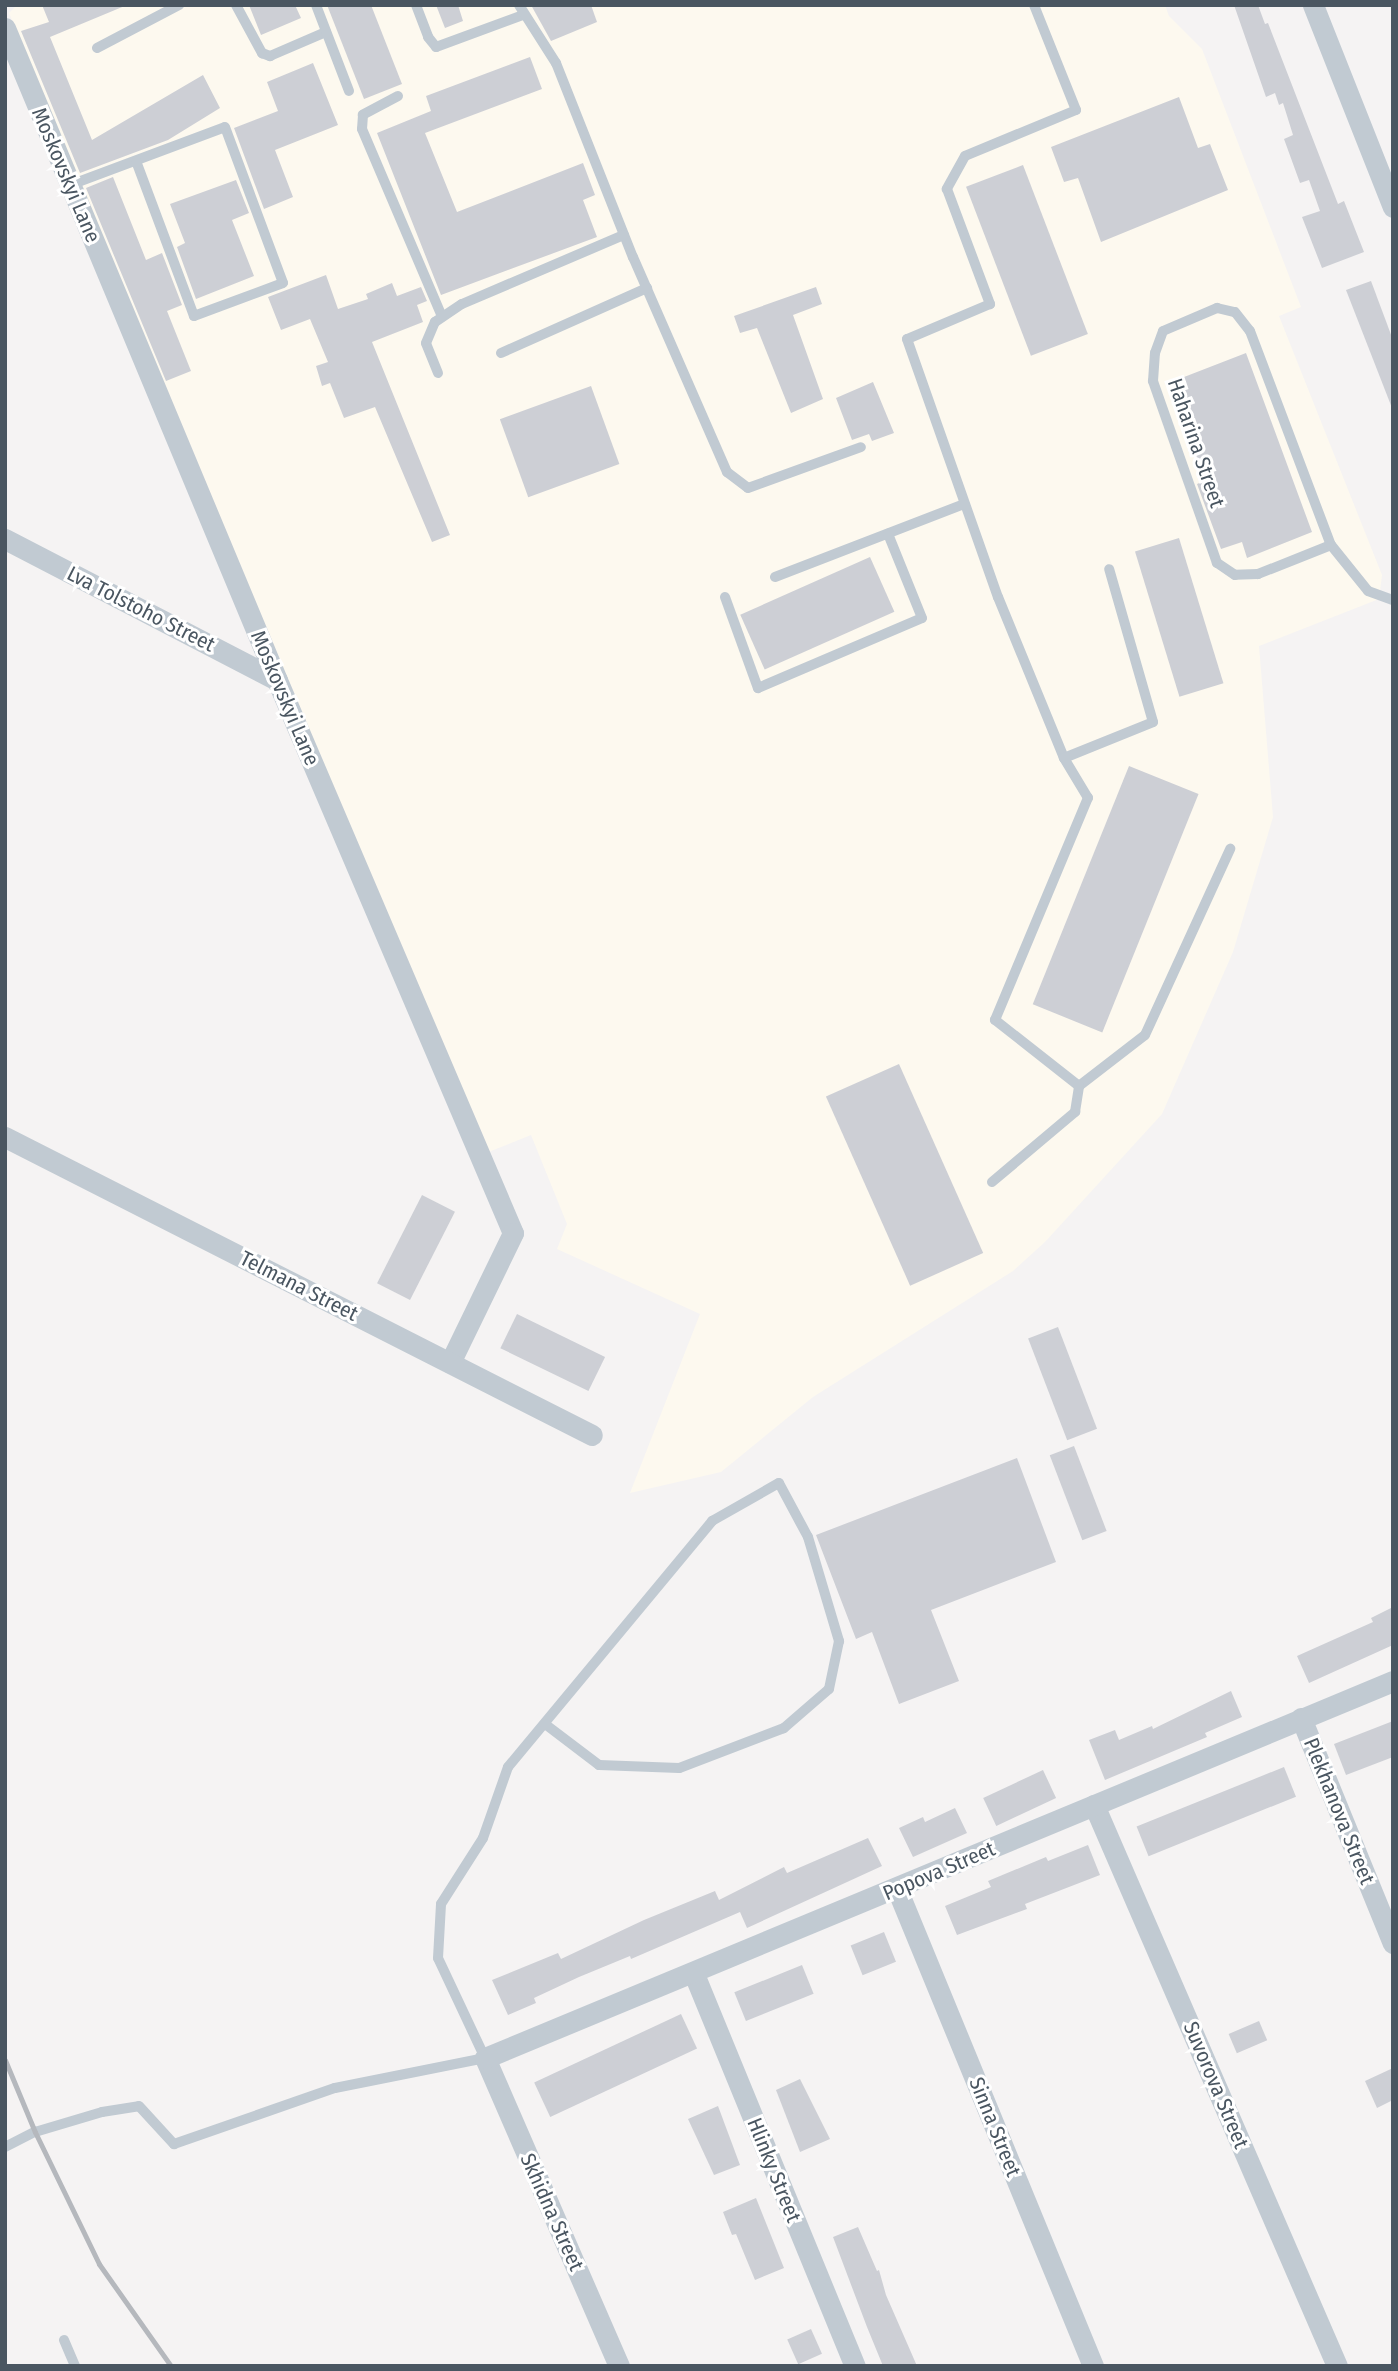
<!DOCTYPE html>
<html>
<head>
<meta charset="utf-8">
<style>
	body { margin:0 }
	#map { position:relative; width:1398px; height:2371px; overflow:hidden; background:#f5f3f3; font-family:"Fira Sans Condensed",sans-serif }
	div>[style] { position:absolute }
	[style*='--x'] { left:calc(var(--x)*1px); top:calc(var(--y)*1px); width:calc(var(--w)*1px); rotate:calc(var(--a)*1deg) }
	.commercial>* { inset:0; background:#fdf9ef }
	.building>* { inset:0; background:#cdcfd5; transform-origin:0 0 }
	.service>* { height:10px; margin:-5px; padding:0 5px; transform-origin:5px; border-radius:5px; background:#c1cad2 }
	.minor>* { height:21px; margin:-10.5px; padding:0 10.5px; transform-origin:10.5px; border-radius:10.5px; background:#c1cad2 }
	.rail>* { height:5px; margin:-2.5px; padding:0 2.5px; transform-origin:2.5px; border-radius:2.5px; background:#b5b8bd }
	span { translate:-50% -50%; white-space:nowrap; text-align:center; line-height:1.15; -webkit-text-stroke:6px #fff; paint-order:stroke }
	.street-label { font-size:21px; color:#4a5661 }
	.frame { position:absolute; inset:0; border:7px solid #4a5661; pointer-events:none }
</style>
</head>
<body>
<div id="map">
	<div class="commercial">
		<i style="clip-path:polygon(17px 5px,1165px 5px,1169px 16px,1202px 49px,1301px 307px,1279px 316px,1382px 575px,1379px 599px,1259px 646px,1273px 817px,1233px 952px,1162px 1114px,1045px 1242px,1013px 1271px,813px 1397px,721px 1472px,630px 1493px,700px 1314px,557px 1249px,567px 1224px,531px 1135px,486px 1153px,9px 13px)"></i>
	</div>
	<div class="building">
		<i style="clip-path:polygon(42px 5px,127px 5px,50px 37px,92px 140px,203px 75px,220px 108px,168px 140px,80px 173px,21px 31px,49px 22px)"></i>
		<i style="clip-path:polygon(249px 5px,295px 5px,301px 18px,261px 35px)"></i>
		<i style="clip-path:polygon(327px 5px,371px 5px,402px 84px,364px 99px)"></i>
		<i style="clip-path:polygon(436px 5px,458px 5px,463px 21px,445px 28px)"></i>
		<i style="clip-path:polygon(531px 5px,591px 5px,597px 22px,551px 41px)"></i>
		<i style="clip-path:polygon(1234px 5px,1258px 5px,1265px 24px,1268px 23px,1338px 204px,1344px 201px,1364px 252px,1322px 268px,1302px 217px,1320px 211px,1309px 180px,1300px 183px,1284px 139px,1293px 135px,1283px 103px,1279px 105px,1275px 93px,1266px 97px)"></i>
		<i style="clip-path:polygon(530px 57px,542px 89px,425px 133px,457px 212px,583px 163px,595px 195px,583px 200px,597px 237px,441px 295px,377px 133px,431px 111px,426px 96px)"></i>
		<i style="clip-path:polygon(313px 63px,338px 125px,275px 150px,293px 197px,264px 209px,234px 128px,278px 111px,267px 82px)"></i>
		<i style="clip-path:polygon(1179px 97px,1198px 148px,1210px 144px,1228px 190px,1101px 242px,1078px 178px,1064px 182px,1051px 147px)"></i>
		<i style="left:1023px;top:165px;width:181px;height:61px;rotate:69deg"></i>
		<i style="clip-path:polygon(113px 177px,146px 260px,162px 253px,182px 305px,167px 311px,191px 371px,166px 381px,86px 188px)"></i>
		<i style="clip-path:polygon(236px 180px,249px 213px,232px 220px,254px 276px,196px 299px,177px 247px,185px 243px,170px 204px)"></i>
		<i style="clip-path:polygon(326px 275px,338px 309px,368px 299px,366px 294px,392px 283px,397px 296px,421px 287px,427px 301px,417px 305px,423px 322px,372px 342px,450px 535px,432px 542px,375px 407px,344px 418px,330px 383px,322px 386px,316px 366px,328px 362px,310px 319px,281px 330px,268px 297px)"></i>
		<i style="clip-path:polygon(1371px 281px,1393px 340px,1392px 408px,1346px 290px)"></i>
		<i style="clip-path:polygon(816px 287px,822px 304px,793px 315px,823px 399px,791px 413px,757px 328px,740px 333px,734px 316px)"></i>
		<i style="clip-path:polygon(1246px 353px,1312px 532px,1247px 558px,1242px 542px,1221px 549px,1197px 484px,1204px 481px,1166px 384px)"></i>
		<i style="clip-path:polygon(873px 382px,894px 433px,872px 441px,869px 434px,852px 440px,836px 398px)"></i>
		<i style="left:591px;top:386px;width:83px;height:97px;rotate:70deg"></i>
		<i style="left:1179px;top:538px;width:152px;height:46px;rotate:73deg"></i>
		<i style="left:870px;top:557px;width:60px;height:142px;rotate:66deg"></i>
		<i style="left:1129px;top:766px;width:75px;height:257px;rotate:22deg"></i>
		<i style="left:899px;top:1064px;width:207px;height:80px;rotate:66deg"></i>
		<i style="left:422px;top:1195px;width:37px;height:99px;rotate:27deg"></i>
		<i style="left:517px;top:1314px;width:98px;height:38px;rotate:26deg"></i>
		<i style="left:1058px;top:1327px;width:109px;height:32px;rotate:69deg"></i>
		<i style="left:1074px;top:1446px;width:91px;height:26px;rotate:69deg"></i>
		<i style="clip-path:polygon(1017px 1458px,1056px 1562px,931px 1610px,959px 1681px,899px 1704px,872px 1632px,856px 1639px,816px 1535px)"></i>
		<i style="clip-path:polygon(1393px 1607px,1393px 1645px,1309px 1683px,1297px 1656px,1373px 1622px,1371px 1618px)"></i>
		<i style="clip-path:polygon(1231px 1691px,1242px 1717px,1205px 1733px,1207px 1737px,1105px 1780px,1089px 1740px,1115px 1730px,1119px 1740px,1152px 1726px,1153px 1729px)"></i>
		<i style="clip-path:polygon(1393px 1721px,1393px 1757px,1346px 1775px,1334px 1744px)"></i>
		<i style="left:1284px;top:1767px;width:32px;height:159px;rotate:68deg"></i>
		<i style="left:1043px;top:1770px;width:31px;height:66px;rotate:65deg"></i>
		<i style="clip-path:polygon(955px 1808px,967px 1833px,913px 1857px,899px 1828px,923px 1817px,925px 1822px)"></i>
		<i style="clip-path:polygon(868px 1838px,882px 1866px,747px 1928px,740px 1912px,631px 1959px,630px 1956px,579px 1977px,534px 1998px,536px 2003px,508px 2015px,492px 1980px,558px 1953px,561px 1959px,644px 1920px,715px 1891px,719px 1900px,784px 1867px,787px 1873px)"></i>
		<i style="clip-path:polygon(1088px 1845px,1100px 1875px,1025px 1904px,1027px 1909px,957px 1935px,945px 1906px,991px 1887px,988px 1881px,1046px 1857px,1048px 1861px)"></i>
		<i style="left:884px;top:1932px;width:32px;height:36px;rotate:68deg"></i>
		<i style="left:802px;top:1965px;width:31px;height:73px;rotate:68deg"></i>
		<i style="left:681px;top:2014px;width:38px;height:162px;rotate:65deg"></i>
		<i style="left:1259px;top:2021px;width:21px;height:33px;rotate:67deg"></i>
		<i style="clip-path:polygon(1393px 2068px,1393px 2100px,1377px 2108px,1365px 2081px)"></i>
		<i style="clip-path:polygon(800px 2079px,830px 2139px,800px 2152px,776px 2090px)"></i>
		<i style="clip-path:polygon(718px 2106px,740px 2165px,714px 2175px,688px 2119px)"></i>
		<i style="clip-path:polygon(756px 2198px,784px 2268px,755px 2280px,736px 2234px,732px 2235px,723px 2212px)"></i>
		<i style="clip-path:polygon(858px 2227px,877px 2271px,879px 2270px,886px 2295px,917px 2366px,883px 2366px,867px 2327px,833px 2237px)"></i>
		<i style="left:811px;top:2329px;width:27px;height:26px;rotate:66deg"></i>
	</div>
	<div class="service">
		<i style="--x:236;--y:5;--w:55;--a:61.6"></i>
		<i style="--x:262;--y:53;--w:9;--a:21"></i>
		<i style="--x:270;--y:56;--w:61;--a:-23.2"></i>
		<i style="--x:316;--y:5;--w:92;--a:69"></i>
		<i style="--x:416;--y:5;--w:34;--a:69"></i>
		<i style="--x:428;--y:37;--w:13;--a:51"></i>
		<i style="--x:436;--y:47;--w:93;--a:-20.2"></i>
		<i style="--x:519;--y:5;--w:69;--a:57.5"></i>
		<i style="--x:556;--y:63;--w:209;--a:68.4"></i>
		<i style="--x:633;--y:257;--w:235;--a:66.4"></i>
		<i style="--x:727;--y:472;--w:26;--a:37"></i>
		<i style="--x:748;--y:488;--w:120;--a:-19.9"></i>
		<i style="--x:1034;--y:5;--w:113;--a:68.2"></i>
		<i style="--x:1076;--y:110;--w:120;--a:157.5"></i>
		<i style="--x:965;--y:156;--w:38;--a:119"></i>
		<i style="--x:947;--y:189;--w:123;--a:69.5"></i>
		<i style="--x:990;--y:304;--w:90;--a:157.1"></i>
		<i style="--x:907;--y:339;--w:274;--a:70.6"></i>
		<i style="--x:998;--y:597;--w:174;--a:67.7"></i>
		<i style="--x:1064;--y:758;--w:96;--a:-22"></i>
		<i style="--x:1153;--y:722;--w:159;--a:-106"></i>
		<i style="--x:97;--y:48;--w:93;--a:-27.7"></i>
		<i style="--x:398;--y:96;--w:40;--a:152"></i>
		<i style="--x:363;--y:115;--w:14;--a:94"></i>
		<i style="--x:362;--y:129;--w:204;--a:66.9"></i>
		<i style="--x:70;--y:185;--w:165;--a:-20.5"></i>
		<i style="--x:225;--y:127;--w:166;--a:69.6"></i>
		<i style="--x:283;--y:283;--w:95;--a:159.7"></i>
		<i style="--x:194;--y:316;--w:165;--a:-110.5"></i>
		<i style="--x:501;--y:353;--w:160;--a:-24"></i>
		<i style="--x:438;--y:373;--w:32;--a:-112"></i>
		<i style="--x:426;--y:343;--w:23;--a:-67"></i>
		<i style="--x:435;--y:322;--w:32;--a:-34"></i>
		<i style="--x:462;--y:304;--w:176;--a:-23.1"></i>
		<i style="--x:1331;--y:545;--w:79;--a:158.3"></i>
		<i style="--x:1258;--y:574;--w:23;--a:178"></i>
		<i style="--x:1235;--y:575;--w:22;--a:-146"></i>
		<i style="--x:1217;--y:563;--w:193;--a:-109.4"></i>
		<i style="--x:1153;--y:381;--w:28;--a:-86"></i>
		<i style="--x:1155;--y:353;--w:23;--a:-70"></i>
		<i style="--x:1163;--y:331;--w:59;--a:-23.1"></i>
		<i style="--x:1217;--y:308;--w:18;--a:13"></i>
		<i style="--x:1235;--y:312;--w:24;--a:52"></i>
		<i style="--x:1250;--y:331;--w:229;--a:69.3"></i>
		<i style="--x:1331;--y:545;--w:59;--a:51.2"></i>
		<i style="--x:1368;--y:591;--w:27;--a:20"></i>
		<i style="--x:775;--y:577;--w:203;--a:-21.1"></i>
		<i style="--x:725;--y:597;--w:97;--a:70.1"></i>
		<i style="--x:758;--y:688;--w:178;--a:-23.1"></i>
		<i style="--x:922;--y:618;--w:91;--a:-112"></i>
		<i style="--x:1079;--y:1086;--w:83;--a:-37.7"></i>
		<i style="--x:1145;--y:1035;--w:205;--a:-65.4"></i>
		<i style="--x:992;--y:1182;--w:109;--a:-40.1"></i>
		<i style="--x:1075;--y:1112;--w:26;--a:-81"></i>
		<i style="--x:1079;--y:1086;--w:107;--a:-141.8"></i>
		<i style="--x:995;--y:1020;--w:241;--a:-67.3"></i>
		<i style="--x:1088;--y:798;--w:47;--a:-121"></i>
		<i style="--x:5;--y:2147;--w:34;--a:-27"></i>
		<i style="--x:35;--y:2132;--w:70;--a:-16.6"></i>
		<i style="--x:102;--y:2112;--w:37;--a:-9"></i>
		<i style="--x:139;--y:2106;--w:52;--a:47.4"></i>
		<i style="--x:174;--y:2144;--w:170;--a:-19.2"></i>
		<i style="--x:335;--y:2088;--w:153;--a:-11.3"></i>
		<i style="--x:485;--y:2058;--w:110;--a:-115.2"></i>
		<i style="--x:438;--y:1958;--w:54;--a:-86.8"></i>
		<i style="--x:441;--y:1904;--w:78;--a:-57.5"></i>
		<i style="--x:483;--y:1838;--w:75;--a:-70.6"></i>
		<i style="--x:508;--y:1767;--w:320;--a:-50.3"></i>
		<i style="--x:712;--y:1521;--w:77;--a:-29.6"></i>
		<i style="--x:779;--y:1483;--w:61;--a:61.8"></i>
		<i style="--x:808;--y:1537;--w:109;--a:73.4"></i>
		<i style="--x:839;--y:1641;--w:49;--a:101.8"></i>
		<i style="--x:829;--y:1689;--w:60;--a:139.1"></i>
		<i style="--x:784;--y:1728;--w:112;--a:159.1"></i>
		<i style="--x:679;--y:1768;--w:80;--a:-177.9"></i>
		<i style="--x:599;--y:1765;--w:68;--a:-142.8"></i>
		<i style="--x:64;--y:2340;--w:28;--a:67"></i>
	</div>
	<div class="minor">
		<i style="--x:1313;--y:5;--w:217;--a:68.4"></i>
		<i style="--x:5;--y:28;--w:706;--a:67.36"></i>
		<i style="--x:277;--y:680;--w:601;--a:66.89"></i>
		<i style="--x:513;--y:1233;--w:144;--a:115.9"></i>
		<i style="--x:5;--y:539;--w:306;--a:27.4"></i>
		<i style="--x:5;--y:1137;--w:658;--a:26.92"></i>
		<i style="--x:1301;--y:1718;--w:243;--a:67.8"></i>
		<i style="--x:1094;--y:1805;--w:611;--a:66.58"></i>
		<i style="--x:897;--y:1889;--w:516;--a:67.66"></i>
		<i style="--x:694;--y:1974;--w:424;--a:67.7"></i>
		<i style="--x:619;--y:2366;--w:336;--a:-113.5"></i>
		<i style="--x:485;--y:2058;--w:983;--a:-22.55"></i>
	</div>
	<div class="rail">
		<i style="--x:5;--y:2060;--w:78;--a:67.4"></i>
		<i style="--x:35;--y:2132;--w:147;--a:64.1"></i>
		<i style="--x:99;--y:2264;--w:125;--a:54.8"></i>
	</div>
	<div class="street-label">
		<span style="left:66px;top:175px;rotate:67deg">Moskovskyi Lane</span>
		<span style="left:1196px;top:443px;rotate:71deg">Haharina Street</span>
		<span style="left:141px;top:609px;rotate:27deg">Lva Tolstoho Street</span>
		<span style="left:285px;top:698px;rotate:67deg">Moskovskyi Lane</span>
		<span style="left:299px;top:1286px;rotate:27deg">Telmana Street</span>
		<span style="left:1339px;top:1811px;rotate:68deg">Plekhanova Street</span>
		<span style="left:939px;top:1871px;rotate:-23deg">Popova Street</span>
		<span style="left:1216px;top:2085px;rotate:67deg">Suvorova Street</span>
		<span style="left:995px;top:2127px;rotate:68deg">Sinna Street</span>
		<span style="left:774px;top:2170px;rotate:68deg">Hlinky Street</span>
		<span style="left:552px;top:2212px;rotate:66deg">Skhidna Street</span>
	</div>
	<div class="frame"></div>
</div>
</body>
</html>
